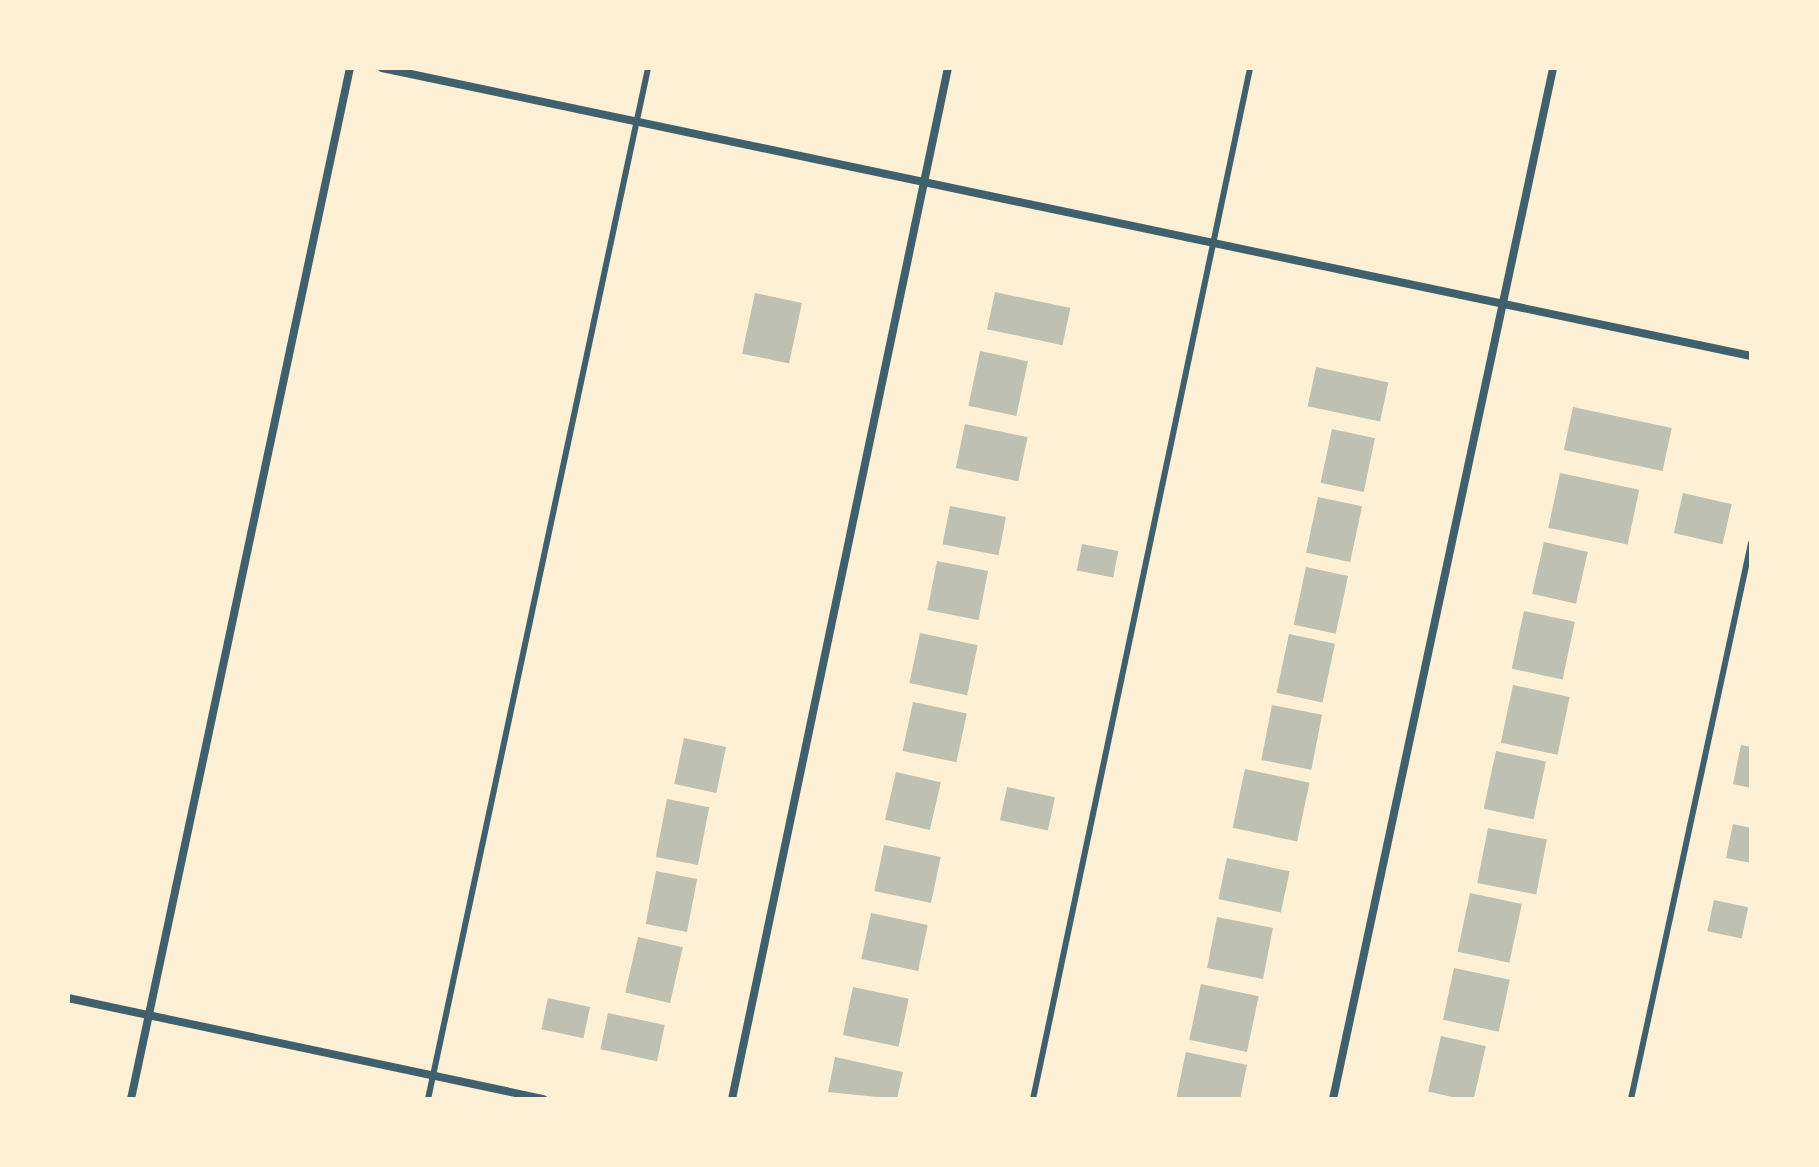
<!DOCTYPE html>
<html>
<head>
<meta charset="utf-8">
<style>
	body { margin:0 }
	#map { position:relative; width:1819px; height:1167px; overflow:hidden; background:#fdf0d5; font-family:"Fira Sans Condensed",sans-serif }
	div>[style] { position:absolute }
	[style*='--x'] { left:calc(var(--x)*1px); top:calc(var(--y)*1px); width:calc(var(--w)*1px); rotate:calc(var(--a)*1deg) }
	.building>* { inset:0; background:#bec0b2; transform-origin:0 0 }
	.service>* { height:6px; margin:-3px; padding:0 3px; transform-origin:3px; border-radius:3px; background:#3f606c }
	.minor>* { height:8px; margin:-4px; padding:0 4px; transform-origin:4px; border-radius:4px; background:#3f606c }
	span { translate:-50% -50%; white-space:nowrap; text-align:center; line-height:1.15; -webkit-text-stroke:7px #fdf0d5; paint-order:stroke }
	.frame { position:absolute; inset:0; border:70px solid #fdf0d5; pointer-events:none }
</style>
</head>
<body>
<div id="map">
	<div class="building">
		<i style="left:995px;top:292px;width:77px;height:38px;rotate:12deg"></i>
		<i style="left:755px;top:293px;width:48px;height:62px;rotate:12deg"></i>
		<i style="left:980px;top:351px;width:49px;height:56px;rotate:12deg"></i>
		<i style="left:1316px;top:367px;width:74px;height:40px;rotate:12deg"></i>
		<i style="left:1573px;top:407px;width:101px;height:44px;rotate:12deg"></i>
		<i style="left:965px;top:424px;width:64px;height:45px;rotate:12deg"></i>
		<i style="left:1332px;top:429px;width:44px;height:55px;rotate:12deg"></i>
		<i style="left:1560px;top:473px;width:81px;height:56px;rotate:12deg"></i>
		<i style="left:1683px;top:493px;width:50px;height:41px;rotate:13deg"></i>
		<i style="left:1318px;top:497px;width:45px;height:57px;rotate:12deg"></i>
		<i style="left:950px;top:506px;width:57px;height:39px;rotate:11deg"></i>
		<i style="left:1544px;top:542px;width:45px;height:53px;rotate:13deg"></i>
		<i style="left:1082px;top:544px;width:37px;height:27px;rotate:11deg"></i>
		<i style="left:937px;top:561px;width:52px;height:50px;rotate:11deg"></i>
		<i style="left:1306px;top:567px;width:43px;height:59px;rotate:12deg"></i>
		<i style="left:1524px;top:611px;width:52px;height:59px;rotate:12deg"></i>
		<i style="left:920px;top:633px;width:59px;height:51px;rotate:12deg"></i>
		<i style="left:1289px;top:634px;width:47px;height:60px;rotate:12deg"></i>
		<i style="left:1513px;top:685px;width:58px;height:59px;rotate:12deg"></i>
		<i style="left:913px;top:702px;width:55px;height:50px;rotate:12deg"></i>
		<i style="left:1272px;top:705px;width:51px;height:56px;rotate:11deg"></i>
		<i style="left:684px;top:738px;width:43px;height:47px;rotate:12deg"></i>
		<i style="clip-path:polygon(1741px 745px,1751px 747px,1751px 788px,1733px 784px)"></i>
		<i style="left:1496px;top:751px;width:51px;height:59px;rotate:12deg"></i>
		<i style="left:1245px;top:769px;width:66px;height:60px;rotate:12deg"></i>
		<i style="left:896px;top:772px;width:46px;height:49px;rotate:13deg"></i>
		<i style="left:1007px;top:787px;width:49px;height:34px;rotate:12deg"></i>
		<i style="left:667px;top:799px;width:43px;height:59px;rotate:11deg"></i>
		<i style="clip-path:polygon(1733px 824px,1751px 828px,1751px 863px,1726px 858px)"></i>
		<i style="left:1488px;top:828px;width:60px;height:56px;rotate:11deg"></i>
		<i style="left:884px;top:845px;width:58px;height:47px;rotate:12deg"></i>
		<i style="left:1227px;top:858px;width:64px;height:42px;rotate:12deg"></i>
		<i style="left:656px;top:871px;width:42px;height:54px;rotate:11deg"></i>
		<i style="left:1470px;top:893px;width:53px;height:60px;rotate:12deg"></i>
		<i style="left:1714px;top:900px;width:35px;height:32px;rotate:12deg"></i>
		<i style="left:871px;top:913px;width:58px;height:47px;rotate:12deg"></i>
		<i style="left:1217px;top:917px;width:57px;height:52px;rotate:11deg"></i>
		<i style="left:638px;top:937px;width:46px;height:57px;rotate:13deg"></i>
		<i style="left:1454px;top:968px;width:57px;height:53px;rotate:12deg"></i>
		<i style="left:1201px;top:984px;width:59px;height:57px;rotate:12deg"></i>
		<i style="left:853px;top:987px;width:57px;height:49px;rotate:12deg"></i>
		<i style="left:548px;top:998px;width:43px;height:32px;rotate:12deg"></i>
		<i style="left:608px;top:1013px;width:58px;height:37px;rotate:12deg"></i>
		<i style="left:1441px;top:1036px;width:46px;height:57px;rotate:13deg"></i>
		<i style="clip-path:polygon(1186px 1052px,1247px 1065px,1240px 1099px,1176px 1099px)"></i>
		<i style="clip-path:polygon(835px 1057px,903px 1072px,897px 1099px,828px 1092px)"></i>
	</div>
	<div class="service">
		<i style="--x:428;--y:1099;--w:1054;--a:-77.95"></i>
		<i style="--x:1033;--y:1099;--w:1054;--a:-78.11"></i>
		<i style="--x:1631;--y:1099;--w:569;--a:-77.82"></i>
	</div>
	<div class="minor">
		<i style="--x:382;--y:68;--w:1399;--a:11.88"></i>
		<i style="--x:68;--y:998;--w:486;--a:12"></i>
		<i style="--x:131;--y:1099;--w:1054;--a:-78.01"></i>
		<i style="--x:732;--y:1099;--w:1053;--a:-78.17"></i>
		<i style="--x:1333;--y:1099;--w:1054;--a:-77.95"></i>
	</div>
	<div class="frame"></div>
</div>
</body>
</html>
